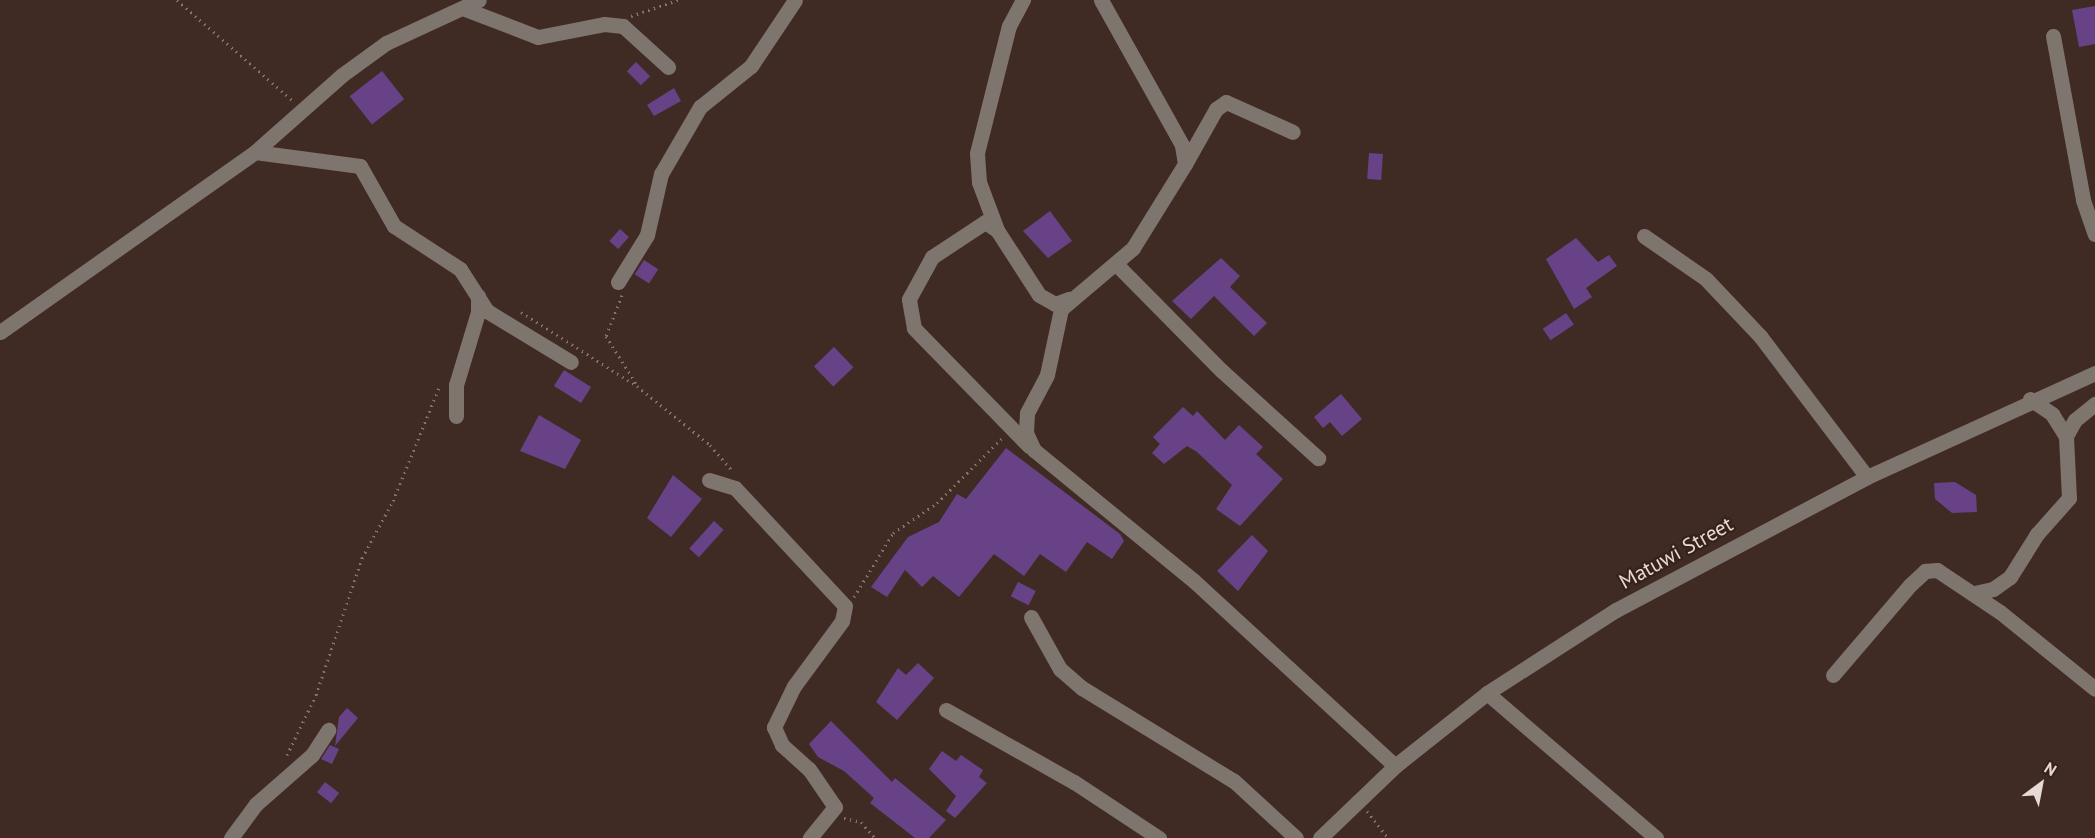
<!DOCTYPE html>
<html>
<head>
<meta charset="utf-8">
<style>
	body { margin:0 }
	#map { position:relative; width:2095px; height:838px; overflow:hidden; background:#402b24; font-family:"PT Sans",sans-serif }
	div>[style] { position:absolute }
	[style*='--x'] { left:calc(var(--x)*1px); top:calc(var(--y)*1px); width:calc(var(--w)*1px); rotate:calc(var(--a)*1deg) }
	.building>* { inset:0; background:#674286; transform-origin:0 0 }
	.path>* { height:3px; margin-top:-1.5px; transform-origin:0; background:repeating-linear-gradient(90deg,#84726c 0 1.5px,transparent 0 6px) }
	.minor>* { height:15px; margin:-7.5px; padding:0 7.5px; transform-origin:7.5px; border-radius:7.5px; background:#7f756f }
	span { translate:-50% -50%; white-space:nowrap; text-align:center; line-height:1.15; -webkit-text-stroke:4.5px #36221a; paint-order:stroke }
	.street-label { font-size:21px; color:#e7d9d4 }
	.north { position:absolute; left:2011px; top:754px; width:60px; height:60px; -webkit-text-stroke:4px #36221a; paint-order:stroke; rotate:32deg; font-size:16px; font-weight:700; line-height:24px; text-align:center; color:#e7d9d4 }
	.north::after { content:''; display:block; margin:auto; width:21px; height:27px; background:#e7d9d4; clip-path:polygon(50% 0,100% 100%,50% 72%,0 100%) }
</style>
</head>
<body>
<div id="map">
	<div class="building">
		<i style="clip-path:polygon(2095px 6px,2095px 44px,2079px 47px,2072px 10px)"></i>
		<i style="left:636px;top:62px;width:20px;height:13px;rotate:45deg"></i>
		<i style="left:382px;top:71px;width:36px;height:41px;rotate:52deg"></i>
		<i style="clip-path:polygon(674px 88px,681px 101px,654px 116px,647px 105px)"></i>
		<i style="left:1369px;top:153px;width:14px;height:26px;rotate:4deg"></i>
		<i style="clip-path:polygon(1050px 211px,1072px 241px,1048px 258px,1023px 231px)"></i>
		<i style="left:620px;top:229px;width:12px;height:16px;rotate:42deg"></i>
		<i style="clip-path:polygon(1576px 238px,1598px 262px,1609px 255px,1617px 266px,1586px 288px,1592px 297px,1574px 309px,1546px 259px)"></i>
		<i style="clip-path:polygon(1221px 258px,1240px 276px,1230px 287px,1267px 323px,1254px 336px,1214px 296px,1191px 319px,1172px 301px)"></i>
		<i style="left:644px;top:260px;width:17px;height:17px;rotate:33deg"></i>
		<i style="left:1566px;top:313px;width:14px;height:28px;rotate:56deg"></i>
		<i style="left:834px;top:347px;width:28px;height:28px;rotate:46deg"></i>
		<i style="left:564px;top:370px;width:32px;height:19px;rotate:32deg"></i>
		<i style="clip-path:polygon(1341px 394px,1362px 419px,1342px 436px,1330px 422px,1323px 428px,1314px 417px)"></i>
		<i style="clip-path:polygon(1183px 407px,1193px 416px,1197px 411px,1225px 440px,1239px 425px,1263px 447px,1256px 454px,1283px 479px,1240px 526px,1216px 509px,1232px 485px,1197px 452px,1187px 446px,1164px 464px,1152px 453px,1160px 444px,1153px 437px)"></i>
		<i style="clip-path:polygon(539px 415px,581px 440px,565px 469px,520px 451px)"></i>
		<i style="clip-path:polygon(1006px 448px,1120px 534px,1124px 541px,1112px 559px,1087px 542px,1066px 572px,1040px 554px,1024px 576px,994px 554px,959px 597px,933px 576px,922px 587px,905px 570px,887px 597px,871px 587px,908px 537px,939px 522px,957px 494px,966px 499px)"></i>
		<i style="clip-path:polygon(673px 475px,702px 499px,671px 537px,647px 518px)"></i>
		<i style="clip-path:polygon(1955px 482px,1976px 495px,1977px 512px,1952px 513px,1935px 499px,1934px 483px)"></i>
		<i style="left:714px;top:521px;width:13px;height:37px;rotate:42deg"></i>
		<i style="clip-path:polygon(1252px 535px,1268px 551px,1238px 591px,1217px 571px)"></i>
		<i style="left:1018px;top:582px;width:20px;height:16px;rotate:27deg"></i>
		<i style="clip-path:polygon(918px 663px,934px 678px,897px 720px,876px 702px,898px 668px,906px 675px)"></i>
		<i style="clip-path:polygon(347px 708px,358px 718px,335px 746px,339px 717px)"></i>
		<i style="clip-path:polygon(831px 721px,892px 782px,895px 778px,946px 820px,929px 838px,915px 838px,870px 803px,874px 798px,844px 771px,818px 757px,809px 744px)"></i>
		<i style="clip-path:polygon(330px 745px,339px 749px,332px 764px,321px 759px)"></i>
		<i style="clip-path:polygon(942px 751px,956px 761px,961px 755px,983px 770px,979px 777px,987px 783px,955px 818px,946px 811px,956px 796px,929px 769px)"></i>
		<i style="left:325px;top:782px;width:18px;height:13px;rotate:38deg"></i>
	</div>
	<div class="path">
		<i style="--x:177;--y:0;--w:154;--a:41"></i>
		<i style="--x:631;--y:16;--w:50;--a:-18.8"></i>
		<i style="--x:622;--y:295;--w:44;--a:111.3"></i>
		<i style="--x:606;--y:336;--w:58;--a:57.7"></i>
		<i style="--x:521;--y:312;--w:138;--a:32.5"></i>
		<i style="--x:637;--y:386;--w:94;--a:38.9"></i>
		<i style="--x:710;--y:445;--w:35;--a:49"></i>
		<i style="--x:854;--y:597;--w:75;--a:-58.6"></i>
		<i style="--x:893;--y:533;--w:53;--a:-34.3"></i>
		<i style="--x:937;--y:503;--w:91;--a:-45"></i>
		<i style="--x:287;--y:755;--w:67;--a:-64.2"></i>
		<i style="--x:316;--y:695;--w:145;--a:-71.4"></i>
		<i style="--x:362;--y:558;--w:65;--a:-61.5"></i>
		<i style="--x:393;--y:501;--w:125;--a:-67.9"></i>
		<i style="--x:1367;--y:811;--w:34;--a:52"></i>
		<i style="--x:844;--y:818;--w:17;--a:13"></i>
		<i style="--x:861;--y:822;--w:21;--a:49"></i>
	</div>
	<div class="minor">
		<i style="--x:1101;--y:0;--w:166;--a:60.8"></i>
		<i style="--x:1182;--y:145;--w:19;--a:81"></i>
		<i style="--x:1185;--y:164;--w:99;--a:121.8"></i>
		<i style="--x:1133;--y:248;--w:94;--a:139.7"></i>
		<i style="--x:1061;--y:309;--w:67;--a:102"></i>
		<i style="--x:1047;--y:375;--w:43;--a:117.8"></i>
		<i style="--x:1027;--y:413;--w:20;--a:93"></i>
		<i style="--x:1026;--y:433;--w:19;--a:65"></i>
		<i style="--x:1034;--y:450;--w:207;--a:39.3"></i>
		<i style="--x:1194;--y:581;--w:273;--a:42.6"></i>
		<i style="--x:465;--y:9;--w:78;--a:21"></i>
		<i style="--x:538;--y:37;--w:67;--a:-11.1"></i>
		<i style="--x:604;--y:24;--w:19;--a:6"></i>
		<i style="--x:623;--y:26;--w:61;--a:42.3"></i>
		<i style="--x:2053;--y:36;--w:167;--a:79.6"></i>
		<i style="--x:2083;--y:200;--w:36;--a:71"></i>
		<i style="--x:255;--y:152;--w:106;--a:7.6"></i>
		<i style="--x:360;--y:166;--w:69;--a:60.5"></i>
		<i style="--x:394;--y:226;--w:79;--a:33.1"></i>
		<i style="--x:460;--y:269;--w:50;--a:57.3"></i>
		<i style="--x:487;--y:311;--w:98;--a:31.3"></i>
		<i style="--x:1185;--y:164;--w:63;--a:-60.6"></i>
		<i style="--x:1216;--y:109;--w:12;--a:-35"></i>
		<i style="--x:1226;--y:102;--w:73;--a:24.1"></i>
		<i style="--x:997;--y:230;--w:51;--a:-110.6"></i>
		<i style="--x:979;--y:182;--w:29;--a:-94"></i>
		<i style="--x:977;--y:153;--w:131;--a:-75.9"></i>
		<i style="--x:1009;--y:26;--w:30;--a:-62"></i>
		<i style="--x:1644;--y:236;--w:75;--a:34.7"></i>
		<i style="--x:1706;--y:279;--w:79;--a:46.5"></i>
		<i style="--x:1760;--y:336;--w:177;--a:52.8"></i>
		<i style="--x:1117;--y:265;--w:149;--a:45.3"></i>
		<i style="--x:1222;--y:371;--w:130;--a:42.2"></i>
		<i style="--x:618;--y:282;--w:55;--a:-58.3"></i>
		<i style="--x:647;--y:235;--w:63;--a:-77.1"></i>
		<i style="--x:661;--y:174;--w:78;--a:-59.8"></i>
		<i style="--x:700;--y:107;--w:65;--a:-38.8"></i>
		<i style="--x:751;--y:66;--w:79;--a:-56.3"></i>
		<i style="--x:0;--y:332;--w:312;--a:-35.2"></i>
		<i style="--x:255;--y:152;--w:116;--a:-41.5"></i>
		<i style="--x:342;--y:75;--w:54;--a:-36"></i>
		<i style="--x:386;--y:43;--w:102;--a:-24.8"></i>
		<i style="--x:2030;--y:399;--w:27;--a:34"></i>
		<i style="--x:2052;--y:414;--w:26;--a:58"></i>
		<i style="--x:456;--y:416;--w:31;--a:-90"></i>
		<i style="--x:456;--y:385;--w:76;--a:-73.2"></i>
		<i style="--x:478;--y:312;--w:16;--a:-90"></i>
		<i style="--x:1029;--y:446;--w:165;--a:-134.3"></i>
		<i style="--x:914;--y:328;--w:29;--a:-100"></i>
		<i style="--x:909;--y:299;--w:48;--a:-61.3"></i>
		<i style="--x:932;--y:257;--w:64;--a:-33.4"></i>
		<i style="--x:985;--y:222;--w:14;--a:34"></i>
		<i style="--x:997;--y:230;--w:77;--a:57.1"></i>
		<i style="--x:1039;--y:295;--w:18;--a:29"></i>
		<i style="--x:1055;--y:304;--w:15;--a:-20"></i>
		<i style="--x:709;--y:480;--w:27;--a:17"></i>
		<i style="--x:735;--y:488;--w:161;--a:47"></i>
		<i style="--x:845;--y:606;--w:15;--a:101"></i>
		<i style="--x:842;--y:621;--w:81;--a:126.4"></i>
		<i style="--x:794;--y:686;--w:46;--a:116"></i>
		<i style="--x:774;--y:727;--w:20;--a:66"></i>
		<i style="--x:782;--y:745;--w:36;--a:42"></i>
		<i style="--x:809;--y:769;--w:46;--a:55.6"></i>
		<i style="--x:835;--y:807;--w:40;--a:129"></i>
		<i style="--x:1974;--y:593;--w:19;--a:-12"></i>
		<i style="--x:1993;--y:589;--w:21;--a:-35"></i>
		<i style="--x:2010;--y:577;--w:51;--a:-57.9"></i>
		<i style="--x:2037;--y:534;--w:48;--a:-48.4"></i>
		<i style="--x:2069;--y:498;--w:62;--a:-92.8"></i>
		<i style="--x:2066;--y:436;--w:18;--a:-61"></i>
		<i style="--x:2075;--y:420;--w:26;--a:-39"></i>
		<i style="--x:1031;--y:617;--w:60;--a:60.9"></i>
		<i style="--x:1060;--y:669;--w:29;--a:41"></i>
		<i style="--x:1082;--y:688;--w:178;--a:31.5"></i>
		<i style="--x:1234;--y:781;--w:84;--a:42.6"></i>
		<i style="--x:1833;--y:675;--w:118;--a:-49.5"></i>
		<i style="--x:1910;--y:585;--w:21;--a:-43"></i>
		<i style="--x:1925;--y:571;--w:12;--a:-5"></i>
		<i style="--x:1937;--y:570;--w:76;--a:33.7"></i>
		<i style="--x:2000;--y:612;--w:122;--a:39"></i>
		<i style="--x:1487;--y:693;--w:223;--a:40.6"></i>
		<i style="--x:946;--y:710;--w:147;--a:29.4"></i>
		<i style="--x:1074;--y:782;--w:102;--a:33.4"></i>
		<i style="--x:231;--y:838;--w:42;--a:-53.7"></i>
		<i style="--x:256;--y:804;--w:74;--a:-41.2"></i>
		<i style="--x:312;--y:755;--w:30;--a:-57"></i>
		<i style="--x:1320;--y:838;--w:104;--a:-43.8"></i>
		<i style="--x:1395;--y:766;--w:117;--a:-38.4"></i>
		<i style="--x:1487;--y:693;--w:153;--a:-32.8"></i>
		<i style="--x:1616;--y:610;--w:284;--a:-27.9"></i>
		<i style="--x:1867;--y:477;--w:251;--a:-24.5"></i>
	</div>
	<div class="street-label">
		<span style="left:1676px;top:553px;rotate:-29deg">Matuwi Street</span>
	</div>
	<div class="north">N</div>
</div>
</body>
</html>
